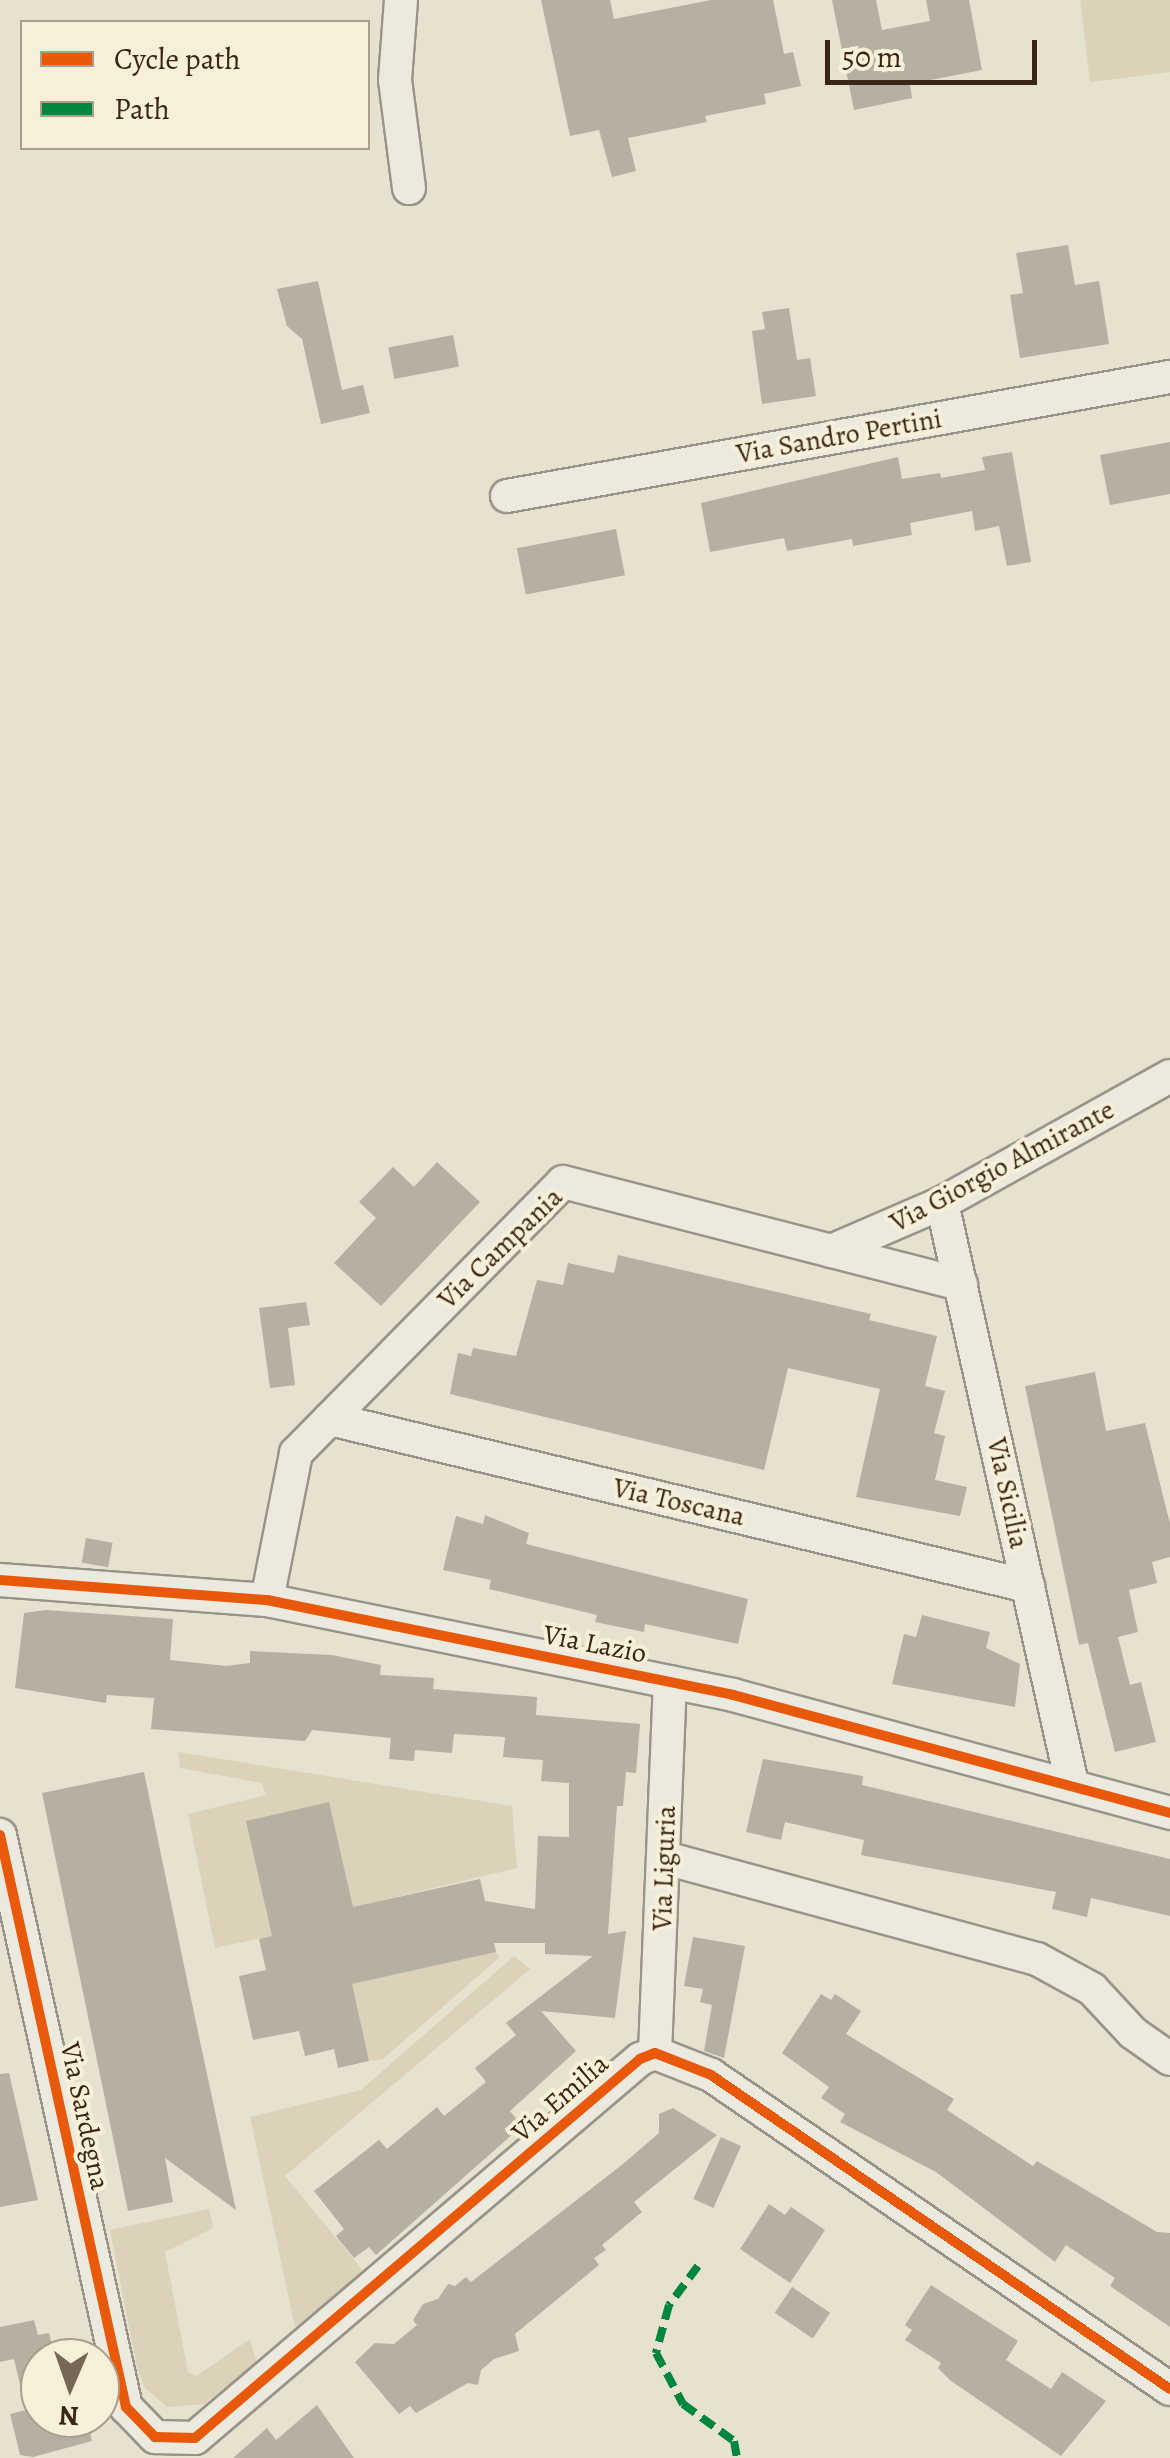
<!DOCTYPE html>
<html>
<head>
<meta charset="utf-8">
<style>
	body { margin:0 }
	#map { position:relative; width:1170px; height:2458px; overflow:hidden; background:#e7e1cf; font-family:Alegreya,serif }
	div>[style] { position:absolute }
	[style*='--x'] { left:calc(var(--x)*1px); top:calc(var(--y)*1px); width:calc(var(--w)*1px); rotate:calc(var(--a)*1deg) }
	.green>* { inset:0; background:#dbd2b9 }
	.building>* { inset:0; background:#b6b0a2; transform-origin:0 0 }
	.roads { filter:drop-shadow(2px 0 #9a9488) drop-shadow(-2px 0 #9a9488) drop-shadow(0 2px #9a9488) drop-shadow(0 -2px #9a9488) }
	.minor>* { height:32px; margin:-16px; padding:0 16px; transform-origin:16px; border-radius:16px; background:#ece9df }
	.quiet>* { height:8px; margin-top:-4px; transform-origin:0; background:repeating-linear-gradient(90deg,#00873e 0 15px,transparent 0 23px) }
	.cycleway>* { height:10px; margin:-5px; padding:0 5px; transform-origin:5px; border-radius:5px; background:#e8590c }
	span { translate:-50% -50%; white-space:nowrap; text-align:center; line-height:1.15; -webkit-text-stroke:8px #f6efd9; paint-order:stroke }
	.street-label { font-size:28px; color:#3b2615 }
	.legend { position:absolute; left:20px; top:20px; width:350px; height:130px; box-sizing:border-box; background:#f6efd9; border:2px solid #ab9f8b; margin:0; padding:12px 18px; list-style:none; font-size:30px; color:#3b2615 }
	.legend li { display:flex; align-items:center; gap:20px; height:50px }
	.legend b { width:50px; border:2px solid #ab9f8b }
	.north { position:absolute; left:20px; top:2338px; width:100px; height:100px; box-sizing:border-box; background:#f6efd9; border:2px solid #ab9f8b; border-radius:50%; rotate:182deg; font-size:28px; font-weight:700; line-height:40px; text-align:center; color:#3b2615 }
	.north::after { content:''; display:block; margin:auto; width:35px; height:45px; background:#776756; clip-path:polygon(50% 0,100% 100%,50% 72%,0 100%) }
	.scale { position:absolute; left:825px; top:40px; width:212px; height:45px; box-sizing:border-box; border:5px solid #3b2615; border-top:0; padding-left:12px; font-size:30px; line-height:35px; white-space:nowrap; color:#3b2615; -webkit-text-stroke:8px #f6efd9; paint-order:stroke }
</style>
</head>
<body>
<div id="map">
	<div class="green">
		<i style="clip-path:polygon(1080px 0,1170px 0,1170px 72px,1090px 82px)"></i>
		<i style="clip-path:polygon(178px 1752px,512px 1806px,517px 1868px,363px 1905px,369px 1933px,247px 1821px,272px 1936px,215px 1948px,188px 1814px,266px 1795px,262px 1783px,180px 1768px)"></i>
		<i style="clip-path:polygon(496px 1952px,500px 1957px,383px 2059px,369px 2061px,351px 1984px)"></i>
		<i style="clip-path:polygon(514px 1956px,530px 1969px,285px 2176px,365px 2273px,295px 2327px,250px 2117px,361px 2090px)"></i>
		<i style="clip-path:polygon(209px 2209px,213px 2228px,165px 2252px,188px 2372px,196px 2376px,250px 2339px,257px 2363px,204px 2404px,167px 2407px,145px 2388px,137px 2368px,110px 2230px)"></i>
	</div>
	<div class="building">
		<i style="clip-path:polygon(541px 0,610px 0,614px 19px,711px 0,773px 0,784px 54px,793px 52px,801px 86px,764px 94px,766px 104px,705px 116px,707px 122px,628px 138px,636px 171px,612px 177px,599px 130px,570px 136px)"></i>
		<i style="clip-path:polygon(832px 0,876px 0,882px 30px,930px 21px,926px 0,969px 0,982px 70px,910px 84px,912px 98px,854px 110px)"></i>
		<i style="clip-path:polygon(1068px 245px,1075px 285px,1099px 281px,1109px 344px,1020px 358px,1010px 295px,1023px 293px,1016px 253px)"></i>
		<i style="clip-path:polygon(318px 281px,342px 390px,363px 385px,370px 413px,321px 424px,302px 339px,287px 326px,277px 289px)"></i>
		<i style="clip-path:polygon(789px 308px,797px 360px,810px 358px,816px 396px,762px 404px,752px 331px,765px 329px,762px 312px)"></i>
		<i style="left:453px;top:335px;width:32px;height:66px;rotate:79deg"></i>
		<i style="clip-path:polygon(1170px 442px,1170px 494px,1110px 505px,1100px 455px)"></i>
		<i style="clip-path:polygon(1012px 452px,1031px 562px,1007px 566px,999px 526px,975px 531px,972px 511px,910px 523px,912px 535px,853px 546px,852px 539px,787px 551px,784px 538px,710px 552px,701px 503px,898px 457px,902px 479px,940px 473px,941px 478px,985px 470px,982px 457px)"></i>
		<i style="left:616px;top:529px;width:47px;height:101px;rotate:79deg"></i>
		<i style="clip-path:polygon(437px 1162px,480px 1202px,381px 1306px,334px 1263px,376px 1218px,359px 1202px,393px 1167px,414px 1187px)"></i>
		<i style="clip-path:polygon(618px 1255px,871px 1314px,869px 1320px,937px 1336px,925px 1386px,945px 1391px,934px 1433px,945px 1436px,935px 1480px,967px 1487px,960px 1516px,856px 1497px,880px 1389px,788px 1368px,764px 1470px,450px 1394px,458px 1353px,471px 1356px,473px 1348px,516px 1356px,537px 1280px,563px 1285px,568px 1263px,614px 1273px)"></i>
		<i style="clip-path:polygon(306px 1302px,310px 1325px,288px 1328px,295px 1385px,270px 1388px,259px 1308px)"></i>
		<i style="clip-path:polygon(1095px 1372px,1106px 1431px,1145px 1423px,1170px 1524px,1170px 1557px,1152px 1562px,1157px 1583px,1129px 1590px,1138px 1632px,1118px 1637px,1130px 1685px,1141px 1682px,1156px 1742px,1115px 1752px,1088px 1643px,1079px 1645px,1025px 1386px)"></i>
		<i style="clip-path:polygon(485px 1515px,529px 1533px,526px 1544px,748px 1599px,738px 1644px,645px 1624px,644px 1632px,595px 1622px,597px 1615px,489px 1589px,491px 1580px,443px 1570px,456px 1516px,483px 1524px)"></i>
		<i style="left:86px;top:1538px;width:27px;height:25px;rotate:10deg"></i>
		<i style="clip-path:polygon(46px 1610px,173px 1619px,170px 1660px,226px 1666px,250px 1663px,250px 1651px,332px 1655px,381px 1665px,380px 1675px,434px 1678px,433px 1689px,537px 1697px,536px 1715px,640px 1724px,636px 1773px,626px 1772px,623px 1806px,617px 1806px,608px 1934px,626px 1931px,615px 2018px,541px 2011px,576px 2051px,510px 2111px,522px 2126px,376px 2255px,369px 2247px,354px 2258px,336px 2236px,344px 2229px,314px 2191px,379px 2140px,387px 2149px,437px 2107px,444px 2116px,486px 2082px,475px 2068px,516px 2035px,506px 2023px,593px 1956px,545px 1954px,545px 1943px,494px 1943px,496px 1952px,352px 1984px,369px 2061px,338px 2068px,334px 2049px,305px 2056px,299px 2031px,253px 2040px,239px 1976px,266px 1970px,259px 1939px,272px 1936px,246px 1821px,329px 1802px,353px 1907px,480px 1879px,485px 1901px,535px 1909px,538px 1836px,569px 1837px,569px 1783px,541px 1781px,543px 1760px,503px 1757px,505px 1737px,454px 1734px,452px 1753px,415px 1750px,414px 1761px,389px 1759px,391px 1738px,312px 1730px,305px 1741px,151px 1729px,154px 1698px,107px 1695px,106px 1703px,15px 1688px,24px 1613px)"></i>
		<i style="clip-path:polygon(922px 1615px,990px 1632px,986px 1648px,1020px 1664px,1015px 1707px,892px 1684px,904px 1634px,916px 1637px)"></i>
		<i style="clip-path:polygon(763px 1759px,863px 1776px,862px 1785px,1170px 1859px,1170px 1916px,1091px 1898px,1087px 1917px,1052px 1909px,1056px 1892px,861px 1855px,864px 1840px,785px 1822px,781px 1840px,746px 1832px)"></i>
		<i style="clip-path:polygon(144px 1772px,187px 1980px,236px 2210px,165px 2158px,173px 2202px,128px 2211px,42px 1793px)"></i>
		<i style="clip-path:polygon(693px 1937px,745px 1946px,724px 2058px,704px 2051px,712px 2005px,700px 2002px,703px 1989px,684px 1986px)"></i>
		<i style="clip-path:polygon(821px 1994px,831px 2000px,835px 1994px,861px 2011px,846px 2034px,954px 2099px,947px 2110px,1033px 2166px,1037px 2161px,1157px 2232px,1170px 2233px,1170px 2327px,1110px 2286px,1115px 2278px,1066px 2245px,1055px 2262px,936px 2172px,840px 2122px,845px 2114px,821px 2098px,829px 2087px,782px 2053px)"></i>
		<i style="clip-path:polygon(9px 2073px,38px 2200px,0 2207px,0 2074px)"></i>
		<i style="clip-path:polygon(673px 2108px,717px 2135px,634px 2202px,642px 2212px,602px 2245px,606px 2250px,594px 2258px,599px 2265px,515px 2334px,519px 2351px,494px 2359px,481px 2370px,478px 2385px,468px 2383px,416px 2413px,410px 2406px,399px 2414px,355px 2362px,375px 2343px,394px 2344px,417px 2325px,413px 2320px,423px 2304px,438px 2299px,448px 2284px,455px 2286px,466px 2277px,471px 2282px,623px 2164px,659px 2133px,659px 2114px)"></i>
		<i style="left:721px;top:2137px;width:22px;height:68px;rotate:24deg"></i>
		<i style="clip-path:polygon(769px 2204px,785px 2215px,791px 2207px,825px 2230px,790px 2283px,740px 2249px)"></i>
		<i style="clip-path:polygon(931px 2285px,1018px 2341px,1006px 2360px,1051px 2389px,1062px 2372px,1106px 2401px,1061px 2456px,951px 2381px,938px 2368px,941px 2363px,905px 2340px,912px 2330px,905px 2325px)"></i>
		<i style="left:792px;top:2287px;width:46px;height:31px;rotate:34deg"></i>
		<i style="clip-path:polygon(34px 2320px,38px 2335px,49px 2333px,55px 2358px,40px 2358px,40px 2418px,87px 2418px,92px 2441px,33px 2457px,20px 2455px,10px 2414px,26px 2410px,14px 2359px,0 2362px,0 2327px)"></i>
		<i style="clip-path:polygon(317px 2405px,354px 2458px,233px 2458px,267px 2428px,276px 2440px)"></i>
	</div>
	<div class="roads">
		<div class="minor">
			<i style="--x:401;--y:0;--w:80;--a:94.3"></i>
			<i style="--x:395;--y:80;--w:109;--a:82.6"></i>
			<i style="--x:507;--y:496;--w:674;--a:-10.18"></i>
			<i style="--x:942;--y:1203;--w:595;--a:77.39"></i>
			<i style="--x:831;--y:1251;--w:121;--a:-23.4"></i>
			<i style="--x:942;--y:1203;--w:261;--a:-29.1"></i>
			<i style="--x:330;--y:1419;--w:718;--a:13.46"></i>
			<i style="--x:0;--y:1580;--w:268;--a:4.3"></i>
			<i style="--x:267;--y:1600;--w:476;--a:11.5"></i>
			<i style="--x:733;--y:1695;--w:453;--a:15.1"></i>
			<i style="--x:267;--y:1600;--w:150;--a:-78.8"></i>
			<i style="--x:296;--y:1453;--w:380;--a:-45.4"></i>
			<i style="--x:563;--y:1182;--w:411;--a:14.4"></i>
			<i style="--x:0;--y:1835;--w:586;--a:77.58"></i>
			<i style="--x:126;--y:2407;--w:42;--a:46"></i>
			<i style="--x:155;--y:2437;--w:40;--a:1.4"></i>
			<i style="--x:195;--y:2438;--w:585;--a:-40.42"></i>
			<i style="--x:640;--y:2059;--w:16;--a:-22"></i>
			<i style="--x:655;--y:2053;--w:60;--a:21.4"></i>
			<i style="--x:711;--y:2075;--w:556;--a:34.38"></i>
			<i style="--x:665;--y:1858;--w:385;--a:15.2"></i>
			<i style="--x:1037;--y:1959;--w:63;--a:28.6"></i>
			<i style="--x:1092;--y:1989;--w:60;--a:47"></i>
			<i style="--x:1133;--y:2033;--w:45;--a:35.1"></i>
			<i style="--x:655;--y:2053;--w:371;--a:-87.7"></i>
		</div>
	</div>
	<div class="quiet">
		<i style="--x:698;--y:2266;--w:49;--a:126.6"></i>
		<i style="--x:669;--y:2305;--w:50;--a:105.2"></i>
		<i style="--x:656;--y:2353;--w:58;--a:62.1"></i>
		<i style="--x:683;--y:2404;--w:63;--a:36"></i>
		<i style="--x:734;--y:2441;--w:17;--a:80"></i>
	</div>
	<div class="cycleway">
		<i style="--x:0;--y:1580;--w:268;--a:4.3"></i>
		<i style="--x:267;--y:1600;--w:476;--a:11.5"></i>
		<i style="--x:733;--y:1695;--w:453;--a:15.1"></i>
		<i style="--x:0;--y:1835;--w:586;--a:77.58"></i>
		<i style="--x:126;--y:2407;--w:42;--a:46"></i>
		<i style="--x:155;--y:2437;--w:40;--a:1.4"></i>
		<i style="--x:195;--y:2438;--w:585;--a:-40.42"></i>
		<i style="--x:640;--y:2059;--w:16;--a:-22"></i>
		<i style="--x:655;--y:2053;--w:60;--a:21.4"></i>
		<i style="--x:711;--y:2075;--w:556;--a:34.38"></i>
	</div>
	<div class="street-label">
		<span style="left:839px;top:436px;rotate:-10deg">Via Sandro Pertini</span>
		<span style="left:1002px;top:1166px;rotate:-28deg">Via Giorgio Almirante</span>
		<span style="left:500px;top:1248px;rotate:-44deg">Via Campania</span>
		<span style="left:1008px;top:1493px;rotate:78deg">Via Sicilia</span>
		<span style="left:679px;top:1502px;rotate:13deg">Via Toscana</span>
		<span style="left:595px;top:1644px;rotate:11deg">Via Lazio</span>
		<span style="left:664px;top:1868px;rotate:-88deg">Via Liguria</span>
		<span style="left:560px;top:2098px;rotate:-41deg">Via Emilia</span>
		<span style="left:85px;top:2116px;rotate:78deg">Via Sardegna</span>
	</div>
	<ul class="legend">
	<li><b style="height:12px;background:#e8590c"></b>Cycle path</li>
	<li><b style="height:12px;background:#00873e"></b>Path</li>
	</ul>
	<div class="north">N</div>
	<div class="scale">50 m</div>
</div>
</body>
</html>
